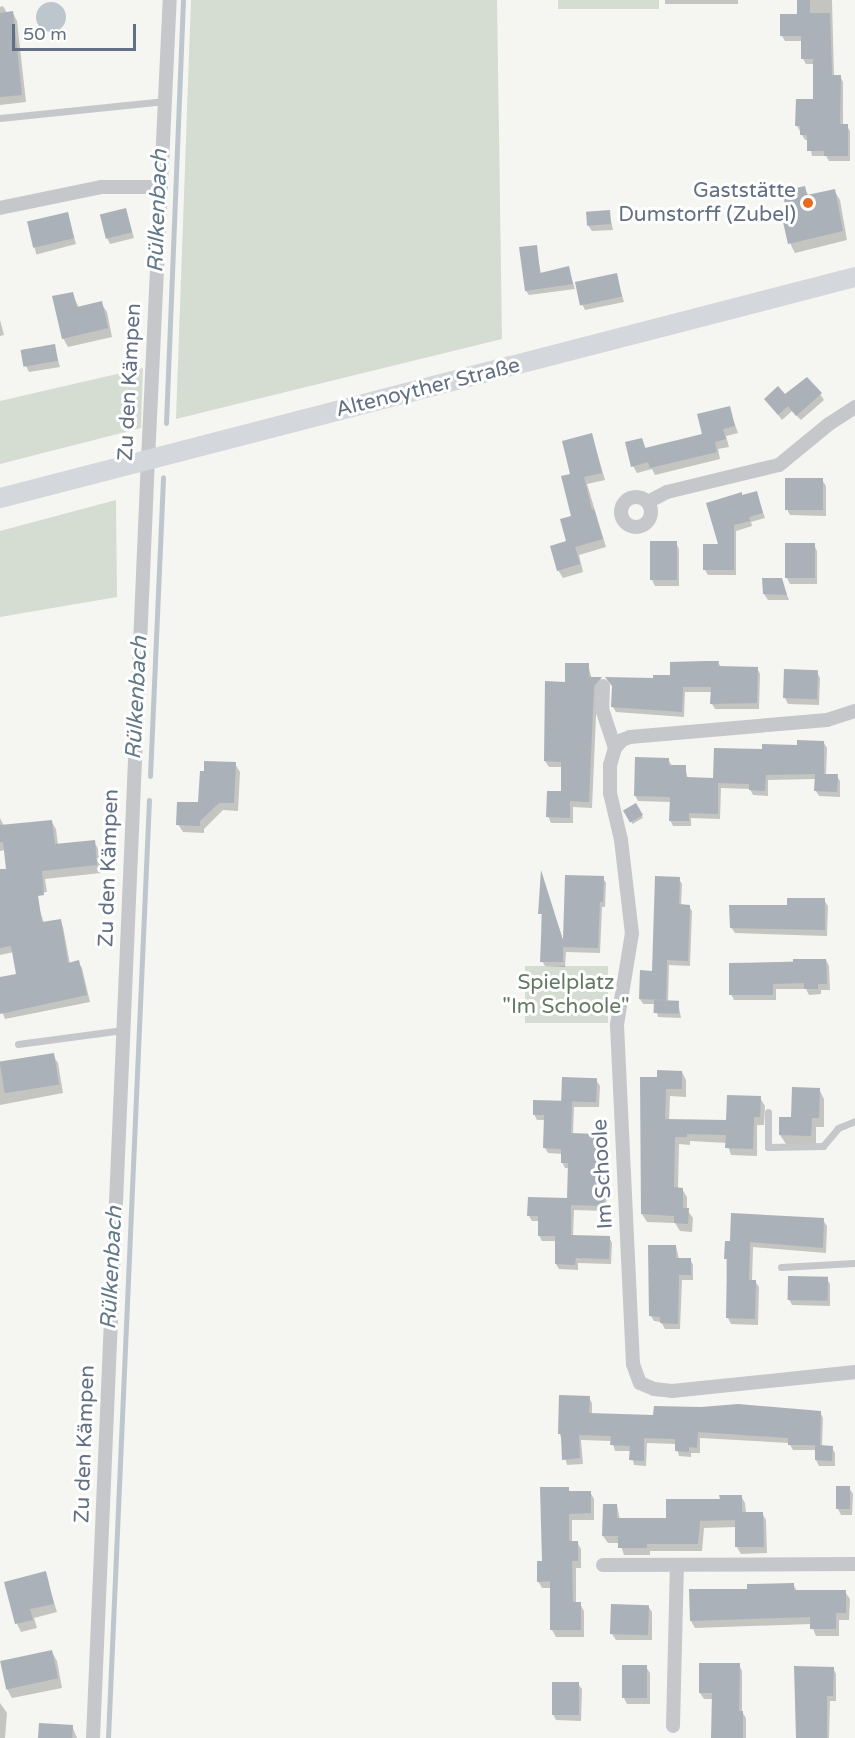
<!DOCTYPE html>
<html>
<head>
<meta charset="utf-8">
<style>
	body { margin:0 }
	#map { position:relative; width:855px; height:1738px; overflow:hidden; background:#f5f5f1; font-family:"Varela Round",sans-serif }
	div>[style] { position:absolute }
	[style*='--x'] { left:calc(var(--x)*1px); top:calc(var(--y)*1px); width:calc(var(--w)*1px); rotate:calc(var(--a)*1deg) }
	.green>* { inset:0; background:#d5dcd2; transform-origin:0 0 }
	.water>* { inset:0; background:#bdc6cd }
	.round { border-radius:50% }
	.shadow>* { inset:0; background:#0003; transform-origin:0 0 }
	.stream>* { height:5px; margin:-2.5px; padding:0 2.5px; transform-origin:2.5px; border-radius:2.5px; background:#bdc6cd }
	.building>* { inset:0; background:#aab1b8; transform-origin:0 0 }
	.service>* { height:7px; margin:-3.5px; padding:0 3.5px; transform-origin:3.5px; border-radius:3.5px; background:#c5c7cb }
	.minor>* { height:14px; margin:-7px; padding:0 7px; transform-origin:7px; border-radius:7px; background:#c5c7cb }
	.minor>.ring { margin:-7px; padding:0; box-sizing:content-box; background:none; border:14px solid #c5c7cb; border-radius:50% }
	.secondary>* { height:20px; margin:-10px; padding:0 10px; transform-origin:10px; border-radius:10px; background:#d4d7dc }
	.dots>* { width:16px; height:16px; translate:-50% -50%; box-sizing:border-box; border:3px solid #fff; border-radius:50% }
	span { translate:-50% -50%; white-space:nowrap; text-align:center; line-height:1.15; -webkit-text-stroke:6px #fff; paint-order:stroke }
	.poi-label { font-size:21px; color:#637083 }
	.right { translate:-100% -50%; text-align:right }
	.street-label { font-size:21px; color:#637083 }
	.park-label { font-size:21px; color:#647a62 }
	.water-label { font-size:22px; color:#637987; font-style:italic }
	.scale { position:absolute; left:12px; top:24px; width:124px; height:27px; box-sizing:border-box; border:3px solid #637083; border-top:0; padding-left:8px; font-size:18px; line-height:21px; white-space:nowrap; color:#637083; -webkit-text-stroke:4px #fff; paint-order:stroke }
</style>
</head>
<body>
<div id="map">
	<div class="green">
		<i style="clip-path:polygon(191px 0,497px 0,502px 339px,176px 419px)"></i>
		<i style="left:558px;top:0;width:101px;height:9px"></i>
		<i style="clip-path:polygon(143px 368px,141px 428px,0 464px,0 401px)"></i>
		<i style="clip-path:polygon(116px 500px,117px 597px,0 617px,0 531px)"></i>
		<i style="left:525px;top:966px;width:83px;height:57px"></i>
	</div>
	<div class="water">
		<i class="round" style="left:36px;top:2px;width:30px;height:30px"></i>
	</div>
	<div class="shadow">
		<i style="left:665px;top:0;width:73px;height:4px"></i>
		<i style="clip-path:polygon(799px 0,832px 0,834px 76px,840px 76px,843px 82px,843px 126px,847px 126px,850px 131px,850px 161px,829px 161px,826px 156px,812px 156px,809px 140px,805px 140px,797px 126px,815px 101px,815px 64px,806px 64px,803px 59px,802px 41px,785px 41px,782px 36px,799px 15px)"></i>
		<i style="clip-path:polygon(3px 6px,7px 13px,13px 13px,17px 21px,26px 102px,0 105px,0 7px)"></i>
		<i style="clip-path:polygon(804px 188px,809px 196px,834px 190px,840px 200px,847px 240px,795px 253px,790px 243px,791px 222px)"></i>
		<i style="clip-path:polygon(126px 210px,134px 238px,110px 244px,107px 238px)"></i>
		<i style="clip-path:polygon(609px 211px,613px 230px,592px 231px,588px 225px)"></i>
		<i style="left:68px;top:214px;width:31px;height:41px;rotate:75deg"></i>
		<i style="clip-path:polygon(536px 246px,541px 274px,568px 267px,575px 289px,529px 295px,526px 291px)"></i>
		<i style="clip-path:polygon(616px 275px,624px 302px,585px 310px,582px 304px)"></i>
		<i style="clip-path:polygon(72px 293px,79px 308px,101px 303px,107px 312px,112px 337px,68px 347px,63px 338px)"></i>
		<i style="clip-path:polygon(0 320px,4px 335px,0 336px)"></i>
		<i style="clip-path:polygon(54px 346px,60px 367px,29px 372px,26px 366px)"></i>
		<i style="clip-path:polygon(820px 394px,824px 400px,801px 420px,792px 411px,782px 420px,766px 399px)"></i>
		<i style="clip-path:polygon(729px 408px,738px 433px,726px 436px,729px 447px,718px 449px,720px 459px,655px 475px,652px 469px,637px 473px,633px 466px,642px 439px,646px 449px,704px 435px)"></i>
		<i style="clip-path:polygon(592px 435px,605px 480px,587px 484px,606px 547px,579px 555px,583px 572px,563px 578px,558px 570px,568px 542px,573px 517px,572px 475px)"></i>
		<i style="clip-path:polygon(822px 480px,826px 486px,826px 516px,790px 515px,787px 509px)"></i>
		<i style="clip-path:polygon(756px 493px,765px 518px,751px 522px,752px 526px,736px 531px,736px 575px,708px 575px,705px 570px,720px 546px,743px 497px)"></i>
		<i style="clip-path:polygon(676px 543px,679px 549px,679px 586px,655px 586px,652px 580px)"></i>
		<i style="clip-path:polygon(814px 545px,817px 551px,817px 584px,790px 584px,787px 578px)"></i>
		<i style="clip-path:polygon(781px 580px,789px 600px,768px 600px,764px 594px)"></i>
		<i style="clip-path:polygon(718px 662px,721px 667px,757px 668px,760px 674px,759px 709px,715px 709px,712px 704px,712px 692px,685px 692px,684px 717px,616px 712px,613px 707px,654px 680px)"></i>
		<i style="clip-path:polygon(588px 665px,592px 679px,601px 679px,604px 685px,597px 693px,592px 808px,573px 807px,573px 823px,551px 823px,548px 816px,562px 792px,563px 767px,549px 767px,545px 761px,566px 683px)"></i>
		<i style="clip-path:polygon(817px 672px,820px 678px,819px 705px,788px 704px,785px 698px)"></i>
		<i style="clip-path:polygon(824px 743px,827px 748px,826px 775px,837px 776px,840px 781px,840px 797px,819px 796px,816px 791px,816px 779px,768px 780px,768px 796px,753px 795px,750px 789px,721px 788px,720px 819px,691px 818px,691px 826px,673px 826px,670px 820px,671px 802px,638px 801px,635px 795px,668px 759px,672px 766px,685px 767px,688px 779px,715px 779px,763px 751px)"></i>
		<i style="clip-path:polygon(235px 764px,240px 772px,238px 811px,223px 810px,204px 829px,204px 833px,183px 832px,178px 824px)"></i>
		<i style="left:635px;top:805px;width:15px;height:12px;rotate:58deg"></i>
		<i style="clip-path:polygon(0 818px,4px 826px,51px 821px,56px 829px,58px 845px,94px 841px,98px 849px,101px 873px,45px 879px,47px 892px,0 897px,0 871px,8px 870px,5px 850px,0 851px)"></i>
		<i style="clip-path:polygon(541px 876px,564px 943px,603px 878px,606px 883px,605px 907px,602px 907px,600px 953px,566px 952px,565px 967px,545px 966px,542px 961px)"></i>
		<i style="clip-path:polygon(679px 879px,682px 884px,681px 906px,689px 906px,692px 911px,690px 966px,669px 965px,668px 1002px,678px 1002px,681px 1018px,658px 1017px,655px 1004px,643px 1004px,640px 999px,653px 972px)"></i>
		<i style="clip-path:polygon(824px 900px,828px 906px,827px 936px,735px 933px,731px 927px)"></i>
		<i style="clip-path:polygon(39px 908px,44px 923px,60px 920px,63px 927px,70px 964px,78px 962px,82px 968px,90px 1002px,5px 1019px,0 1006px,0 979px,18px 975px,14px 952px,0 955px,0 915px)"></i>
		<i style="clip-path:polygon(826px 960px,829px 966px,830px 990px,821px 990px,821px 994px,809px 995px,806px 989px,776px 989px,776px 1000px,734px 1000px,731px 994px,730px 964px)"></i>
		<i style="clip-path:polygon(53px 1055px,58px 1063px,63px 1093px,0 1105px,0 1064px)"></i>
		<i style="clip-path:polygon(682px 1072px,686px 1080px,686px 1097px,670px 1096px,669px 1121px,727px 1121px,760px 1098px,765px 1106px,764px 1125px,757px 1125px,757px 1156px,731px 1155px,727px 1143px,690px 1141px,690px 1145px,679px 1144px,678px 1189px,682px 1189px,687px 1197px,687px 1210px,693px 1218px,692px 1232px,680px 1231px,675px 1223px,647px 1222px,642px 1214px,659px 1078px)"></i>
		<i style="clip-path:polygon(596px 1080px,600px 1086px,599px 1107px,574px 1107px,573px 1134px,596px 1135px,600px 1141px,598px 1179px,604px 1180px,607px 1185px,606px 1211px,574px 1210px,573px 1236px,609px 1237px,612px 1243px,611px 1264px,578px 1263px,578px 1270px,559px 1269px,556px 1264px,557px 1241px,542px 1241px,539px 1235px,540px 1221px,532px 1221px,529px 1216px,568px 1199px,569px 1168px,565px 1168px,562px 1162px,563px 1154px,548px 1153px,545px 1148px,546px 1120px,537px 1120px,534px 1114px,564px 1102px)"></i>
		<i style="clip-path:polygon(819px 1089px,824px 1099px,824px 1127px,816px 1127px,816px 1145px,786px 1144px,780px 1135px)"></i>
		<i style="clip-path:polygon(823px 1220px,827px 1226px,826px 1253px,753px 1247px,752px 1281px,755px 1281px,759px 1287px,758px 1325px,731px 1324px,728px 1318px,726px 1242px)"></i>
		<i style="clip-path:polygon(676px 1246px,679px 1259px,690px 1259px,693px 1265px,693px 1280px,682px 1280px,680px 1329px,665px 1329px,661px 1322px,654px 1321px,651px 1316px)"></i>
		<i style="clip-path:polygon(827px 1279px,830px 1284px,830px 1306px,792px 1305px,789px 1299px)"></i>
		<i style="clip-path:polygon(589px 1398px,592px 1403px,592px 1414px,655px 1417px,820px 1412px,823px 1418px,822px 1447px,832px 1448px,835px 1453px,835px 1466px,819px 1466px,816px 1460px,816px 1450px,793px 1450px,789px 1443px,700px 1438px,700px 1453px,691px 1453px,691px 1457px,679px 1456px,676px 1444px,647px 1443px,646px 1466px,634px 1465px,631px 1451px,615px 1451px,612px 1441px,581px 1440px,583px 1464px,567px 1465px,560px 1434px)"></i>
		<i style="clip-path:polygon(568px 1488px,570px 1492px,590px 1492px,594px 1499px,594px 1520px,572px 1520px,572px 1542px,577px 1542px,581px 1549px,581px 1568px,576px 1568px,576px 1604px,580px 1604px,584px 1611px,584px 1637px,556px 1637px,552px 1630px,551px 1588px,542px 1588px,538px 1581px)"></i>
		<i style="clip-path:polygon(849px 1488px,853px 1494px,852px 1515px,841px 1515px,838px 1509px)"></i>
		<i style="clip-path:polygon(741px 1496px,745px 1503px,746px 1513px,762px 1513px,766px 1520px,767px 1553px,741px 1554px,737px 1547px,736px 1527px,704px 1528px,702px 1551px,650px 1551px,650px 1555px,624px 1555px,620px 1543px,608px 1543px,603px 1536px,617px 1505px,620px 1520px,667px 1520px,721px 1500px)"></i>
		<i style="clip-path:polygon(45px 1573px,57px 1612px,34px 1618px,37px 1628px,21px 1632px,17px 1624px,6px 1583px)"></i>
		<i style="clip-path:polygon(793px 1584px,797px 1591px,845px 1592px,850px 1599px,849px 1620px,839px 1620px,839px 1636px,816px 1636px,811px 1624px,695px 1628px,691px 1621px,691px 1591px,749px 1590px)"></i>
		<i style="clip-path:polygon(648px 1606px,652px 1612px,652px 1640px,616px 1640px,612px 1634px)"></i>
		<i style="clip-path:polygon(52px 1652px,57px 1661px,62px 1688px,12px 1698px,7px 1689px,1px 1662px)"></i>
		<i style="clip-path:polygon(739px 1665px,742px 1671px,742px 1712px,746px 1718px,746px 1738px,713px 1738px,713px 1699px,704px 1699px,700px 1693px)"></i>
		<i style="clip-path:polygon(646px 1667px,650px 1673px,650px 1704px,627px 1704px,624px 1698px)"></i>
		<i style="clip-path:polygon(833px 1668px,836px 1674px,836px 1701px,830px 1701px,829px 1738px,798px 1738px)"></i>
		<i style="clip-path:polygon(578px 1684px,582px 1689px,581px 1721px,556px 1720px,553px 1714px)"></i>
		<i style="clip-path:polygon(0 1703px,7px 1713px,5px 1738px,0 1738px)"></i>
		<i style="clip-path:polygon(72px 1726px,77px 1738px,40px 1738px)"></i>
	</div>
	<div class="stream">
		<i style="--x:166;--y:423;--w:423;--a:-87.7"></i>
		<i style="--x:150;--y:776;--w:299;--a:-87.5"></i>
		<i style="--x:108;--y:1738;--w:939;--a:-87.5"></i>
	</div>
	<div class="building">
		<i style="clip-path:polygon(797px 0,810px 0,810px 13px,830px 13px,832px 75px,841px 75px,840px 124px,848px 124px,848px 156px,824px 156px,824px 151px,807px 151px,807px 135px,800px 135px,800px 126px,795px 126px,796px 99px,813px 99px,813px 59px,801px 59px,801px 36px,780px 36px,780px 14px,797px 14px)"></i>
		<i style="clip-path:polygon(13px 11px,22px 95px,0 97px,0 13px)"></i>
		<i style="clip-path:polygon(805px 186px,807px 195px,835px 189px,843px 231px,788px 244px,783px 222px,789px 221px,782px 191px)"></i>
		<i style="left:126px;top:208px;width:25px;height:27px;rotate:76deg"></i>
		<i style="left:610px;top:210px;width:14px;height:24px;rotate:86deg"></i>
		<i style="left:68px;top:212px;width:27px;height:42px;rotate:77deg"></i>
		<i style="clip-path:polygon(537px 245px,540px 273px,569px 266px,573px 284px,525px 291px,519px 247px)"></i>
		<i style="left:617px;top:273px;width:24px;height:43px;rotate:78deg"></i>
		<i style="clip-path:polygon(73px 292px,77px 307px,102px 301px,108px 328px,62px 339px,52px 296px)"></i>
		<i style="left:55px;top:344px;width:17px;height:35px;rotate:80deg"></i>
		<i style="clip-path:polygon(807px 377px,822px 393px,796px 416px,788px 406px,778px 415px,764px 399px,778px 386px,785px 394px)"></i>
		<i style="clip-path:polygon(730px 406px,735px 426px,723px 429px,726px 439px,715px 442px,717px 452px,650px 468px,648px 462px,631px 467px,625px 442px,642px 438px,645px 448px,702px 434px,697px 414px)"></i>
		<i style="clip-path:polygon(592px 433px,602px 473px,584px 477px,592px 510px,594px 509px,603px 539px,575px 547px,580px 564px,557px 571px,550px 546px,566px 541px,560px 519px,571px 516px,561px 476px,570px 474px,562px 441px)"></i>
		<i style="left:785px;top:478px;width:38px;height:32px"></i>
		<i style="clip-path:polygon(757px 491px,763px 513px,749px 517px,750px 521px,734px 525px,734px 570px,703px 570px,703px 544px,718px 544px,706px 503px,742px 492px,742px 495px)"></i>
		<i style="left:650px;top:541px;width:27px;height:39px"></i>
		<i style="left:785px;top:543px;width:30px;height:35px"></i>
		<i style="clip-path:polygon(762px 578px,782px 578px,787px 595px,763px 594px)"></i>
		<i style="clip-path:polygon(705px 661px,719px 661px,718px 666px,758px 667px,757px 703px,710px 704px,711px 687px,683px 687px,682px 712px,611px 707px,612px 686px,605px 677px,653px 678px,653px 675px,670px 675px,670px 662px)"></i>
		<i style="clip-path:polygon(565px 663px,589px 663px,589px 677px,602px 677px,594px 686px,589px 802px,570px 801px,570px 818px,546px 817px,547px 791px,561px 791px,561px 762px,544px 761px,545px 681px,565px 682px)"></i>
		<i style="left:784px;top:669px;width:34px;height:29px;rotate:2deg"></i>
		<i style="clip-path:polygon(797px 740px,824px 741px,824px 774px,838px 774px,837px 792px,814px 791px,815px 774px,766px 775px,765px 791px,749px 790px,749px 784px,718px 783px,718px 814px,689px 813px,689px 821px,669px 821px,670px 797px,634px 796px,635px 757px,669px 758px,669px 765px,686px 765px,686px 777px,713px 778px,714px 748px,762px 749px,762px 744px,797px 745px)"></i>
		<i style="clip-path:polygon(204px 761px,236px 762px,234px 803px,219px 803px,200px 821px,200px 826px,176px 825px,177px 802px,198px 802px,200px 771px,204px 771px)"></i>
		<i style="left:636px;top:803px;width:14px;height:15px;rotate:60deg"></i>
		<i style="clip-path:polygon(52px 820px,55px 844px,95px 840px,97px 865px,42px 871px,44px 895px,38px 896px,42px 922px,61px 919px,68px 963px,79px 960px,87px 995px,0 1014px,0 977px,16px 974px,11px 946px,0 948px,0 869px,6px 869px,3px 842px,0 842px,0 825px)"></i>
		<i style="clip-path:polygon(541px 870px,563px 940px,565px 875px,604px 876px,603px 902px,600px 902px,598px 948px,563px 947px,563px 962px,540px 962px,542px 914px,538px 914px)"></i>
		<i style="clip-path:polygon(655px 876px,680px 877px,679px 904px,690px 905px,688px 961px,667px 960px,666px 1000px,639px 999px,640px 970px,652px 971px)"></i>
		<i style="clip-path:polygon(787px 898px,825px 898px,825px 930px,730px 928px,729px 905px,787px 905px)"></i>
		<i style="clip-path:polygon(793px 959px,826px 959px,827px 984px,818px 984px,818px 989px,804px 989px,804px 983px,773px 984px,773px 995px,729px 995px,729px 963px,793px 962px)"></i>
		<i style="left:654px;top:1000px;width:25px;height:13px;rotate:2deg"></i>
		<i style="left:54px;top:1053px;width:32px;height:55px;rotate:81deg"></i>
		<i style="clip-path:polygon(657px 1070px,682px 1071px,682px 1089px,666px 1089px,665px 1119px,726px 1120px,727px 1095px,761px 1096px,760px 1117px,754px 1117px,753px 1149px,725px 1148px,726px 1135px,687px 1134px,687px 1137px,675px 1137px,674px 1187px,683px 1188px,683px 1208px,689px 1208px,688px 1224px,674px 1223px,674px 1216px,641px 1214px,640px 1077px,657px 1077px)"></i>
		<i style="left:562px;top:1077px;width:35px;height:24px;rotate:2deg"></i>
		<i style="clip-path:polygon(792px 1087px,820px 1088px,819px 1118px,812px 1118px,811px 1136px,779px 1135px,779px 1117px,791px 1117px)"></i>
		<i style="clip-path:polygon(533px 1100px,572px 1101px,571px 1133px,597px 1134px,596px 1178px,605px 1178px,604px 1206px,571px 1205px,571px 1235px,610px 1236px,609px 1259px,576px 1258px,575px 1265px,555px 1264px,555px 1236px,538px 1236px,538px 1216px,527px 1216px,528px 1197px,567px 1198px,568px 1163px,561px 1163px,561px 1149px,543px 1148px,544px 1115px,533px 1115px)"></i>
		<i style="clip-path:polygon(731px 1213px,824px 1218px,823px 1248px,750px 1242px,749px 1280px,756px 1280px,755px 1319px,726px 1318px,727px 1259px,724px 1259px,725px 1241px,730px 1241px)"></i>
		<i style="clip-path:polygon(648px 1245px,676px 1245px,676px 1258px,691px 1258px,691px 1275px,679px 1275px,678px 1324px,660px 1323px,660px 1317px,649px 1316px)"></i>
		<i style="left:788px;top:1276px;width:40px;height:24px;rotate:1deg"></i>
		<i style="clip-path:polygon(559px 1395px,590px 1396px,589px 1413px,653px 1415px,654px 1406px,701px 1407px,738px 1404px,821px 1411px,820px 1445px,833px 1446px,832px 1461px,815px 1460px,815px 1445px,788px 1445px,788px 1438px,698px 1432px,697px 1448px,689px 1447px,689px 1452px,675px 1451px,675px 1439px,644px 1438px,644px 1461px,629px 1460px,630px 1446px,610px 1445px,611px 1436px,579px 1435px,580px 1458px,562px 1460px,561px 1434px,558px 1434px)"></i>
		<i style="left:850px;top:1486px;width:23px;height:14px;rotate:90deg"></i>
		<i style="clip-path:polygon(540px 1487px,569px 1487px,569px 1491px,591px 1491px,591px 1513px,569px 1514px,569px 1541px,578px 1541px,578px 1561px,572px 1561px,573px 1602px,581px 1602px,581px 1630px,550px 1630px,550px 1581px,537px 1582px,537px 1561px,542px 1561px)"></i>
		<i style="clip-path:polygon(719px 1495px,742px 1495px,742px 1512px,763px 1512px,764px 1547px,735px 1547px,735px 1520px,700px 1521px,698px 1544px,647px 1544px,647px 1548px,618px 1548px,618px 1536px,602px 1536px,603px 1504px,617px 1504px,617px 1518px,666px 1518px,666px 1499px,720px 1499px)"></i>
		<i style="clip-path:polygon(46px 1571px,54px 1604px,30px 1609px,33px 1620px,15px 1624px,4px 1582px)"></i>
		<i style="clip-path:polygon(794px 1583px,794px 1590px,846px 1590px,846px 1613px,836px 1613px,836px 1629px,810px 1629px,810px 1617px,690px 1621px,689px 1589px,747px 1589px,747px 1584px)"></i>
		<i style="left:611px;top:1604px;width:38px;height:30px;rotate:2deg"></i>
		<i style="left:52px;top:1650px;width:29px;height:53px;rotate:78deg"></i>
		<i style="clip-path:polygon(699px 1663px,740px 1663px,739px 1711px,743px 1711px,743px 1738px,711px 1738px,712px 1693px,699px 1693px)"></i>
		<i style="left:622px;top:1665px;width:25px;height:33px"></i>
		<i style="clip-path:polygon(794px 1666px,834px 1667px,833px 1696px,827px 1696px,827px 1738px,796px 1738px)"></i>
		<i style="left:552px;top:1682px;width:27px;height:33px"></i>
		<i style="clip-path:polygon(39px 1723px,73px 1725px,72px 1738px,38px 1738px)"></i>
	</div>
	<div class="service">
		<i style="--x:0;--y:118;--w:166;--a:-5.9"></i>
		<i style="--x:18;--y:1044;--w:106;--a:-7.6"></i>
		<i style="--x:768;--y:1112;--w:35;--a:90"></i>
		<i style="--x:768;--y:1147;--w:55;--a:-1"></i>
		<i style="--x:823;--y:1146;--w:23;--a:-50"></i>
		<i style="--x:838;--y:1128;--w:18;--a:-22"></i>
		<i style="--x:781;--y:1267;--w:74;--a:-3.1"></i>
	</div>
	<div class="minor">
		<i style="--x:0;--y:208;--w:103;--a:-11.7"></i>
		<i style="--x:101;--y:187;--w:60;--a:0"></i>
		<i class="ring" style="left:621px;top:497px;width:16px;height:16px"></i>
		<i style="--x:648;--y:502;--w:21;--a:-28"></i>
		<i style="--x:667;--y:492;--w:115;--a:-13.6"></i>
		<i style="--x:779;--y:465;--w:65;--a:-39.4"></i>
		<i style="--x:829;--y:424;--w:31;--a:-33"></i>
		<i style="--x:603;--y:686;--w:23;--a:92"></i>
		<i style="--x:602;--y:709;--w:41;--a:71.6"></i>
		<i style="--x:855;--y:711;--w:29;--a:162"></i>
		<i style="--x:827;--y:720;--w:198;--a:175.1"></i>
		<i style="--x:630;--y:737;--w:9;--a:159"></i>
		<i style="--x:622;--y:740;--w:11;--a:131"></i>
		<i style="--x:615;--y:748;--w:18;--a:106"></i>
		<i style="--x:610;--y:765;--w:28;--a:90"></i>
		<i style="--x:610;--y:793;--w:48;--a:76.8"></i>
		<i style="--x:621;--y:840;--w:94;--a:83.3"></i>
		<i style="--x:632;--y:933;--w:93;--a:99.3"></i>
		<i style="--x:617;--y:1025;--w:339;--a:87.3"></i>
		<i style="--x:633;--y:1364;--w:20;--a:70"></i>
		<i style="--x:640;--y:1383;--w:15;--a:23"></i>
		<i style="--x:654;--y:1389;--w:18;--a:6"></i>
		<i style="--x:672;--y:1391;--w:184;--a:-5.9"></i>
		<i style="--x:603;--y:1565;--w:252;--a:-0.2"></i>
		<i style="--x:673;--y:1726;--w:160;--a:-88.6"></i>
		<i style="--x:93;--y:1738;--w:1279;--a:-87.54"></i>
		<i style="--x:148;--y:460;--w:461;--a:-87.3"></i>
	</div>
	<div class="secondary">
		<i style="--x:0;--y:498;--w:883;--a:-14.49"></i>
	</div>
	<div class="dots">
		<i style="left:808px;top:203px;background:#e76b20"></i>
	</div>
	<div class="poi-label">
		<span class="right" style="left:796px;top:203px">Gaststätte<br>Dumstorff (Zubel)</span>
	</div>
	<div class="street-label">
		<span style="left:130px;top:382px;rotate:-87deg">Zu den Kämpen</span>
		<span style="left:428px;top:388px;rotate:-14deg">Altenoyther Straße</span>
		<span style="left:109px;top:868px;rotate:-88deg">Zu den Kämpen</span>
		<span style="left:603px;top:1174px;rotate:-93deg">Im Schoole</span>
		<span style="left:85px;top:1444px;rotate:-88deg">Zu den Kämpen</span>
	</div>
	<div class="park-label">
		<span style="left:566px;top:995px">Spielplatz<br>"Im Schoole"</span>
	</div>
	<div class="water-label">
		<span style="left:158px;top:211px;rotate:-88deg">Rülkenbach</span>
		<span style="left:137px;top:698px;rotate:-87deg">Rülkenbach</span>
		<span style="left:112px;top:1268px;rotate:-87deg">Rülkenbach</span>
	</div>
	<div class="scale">50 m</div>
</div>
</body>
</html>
